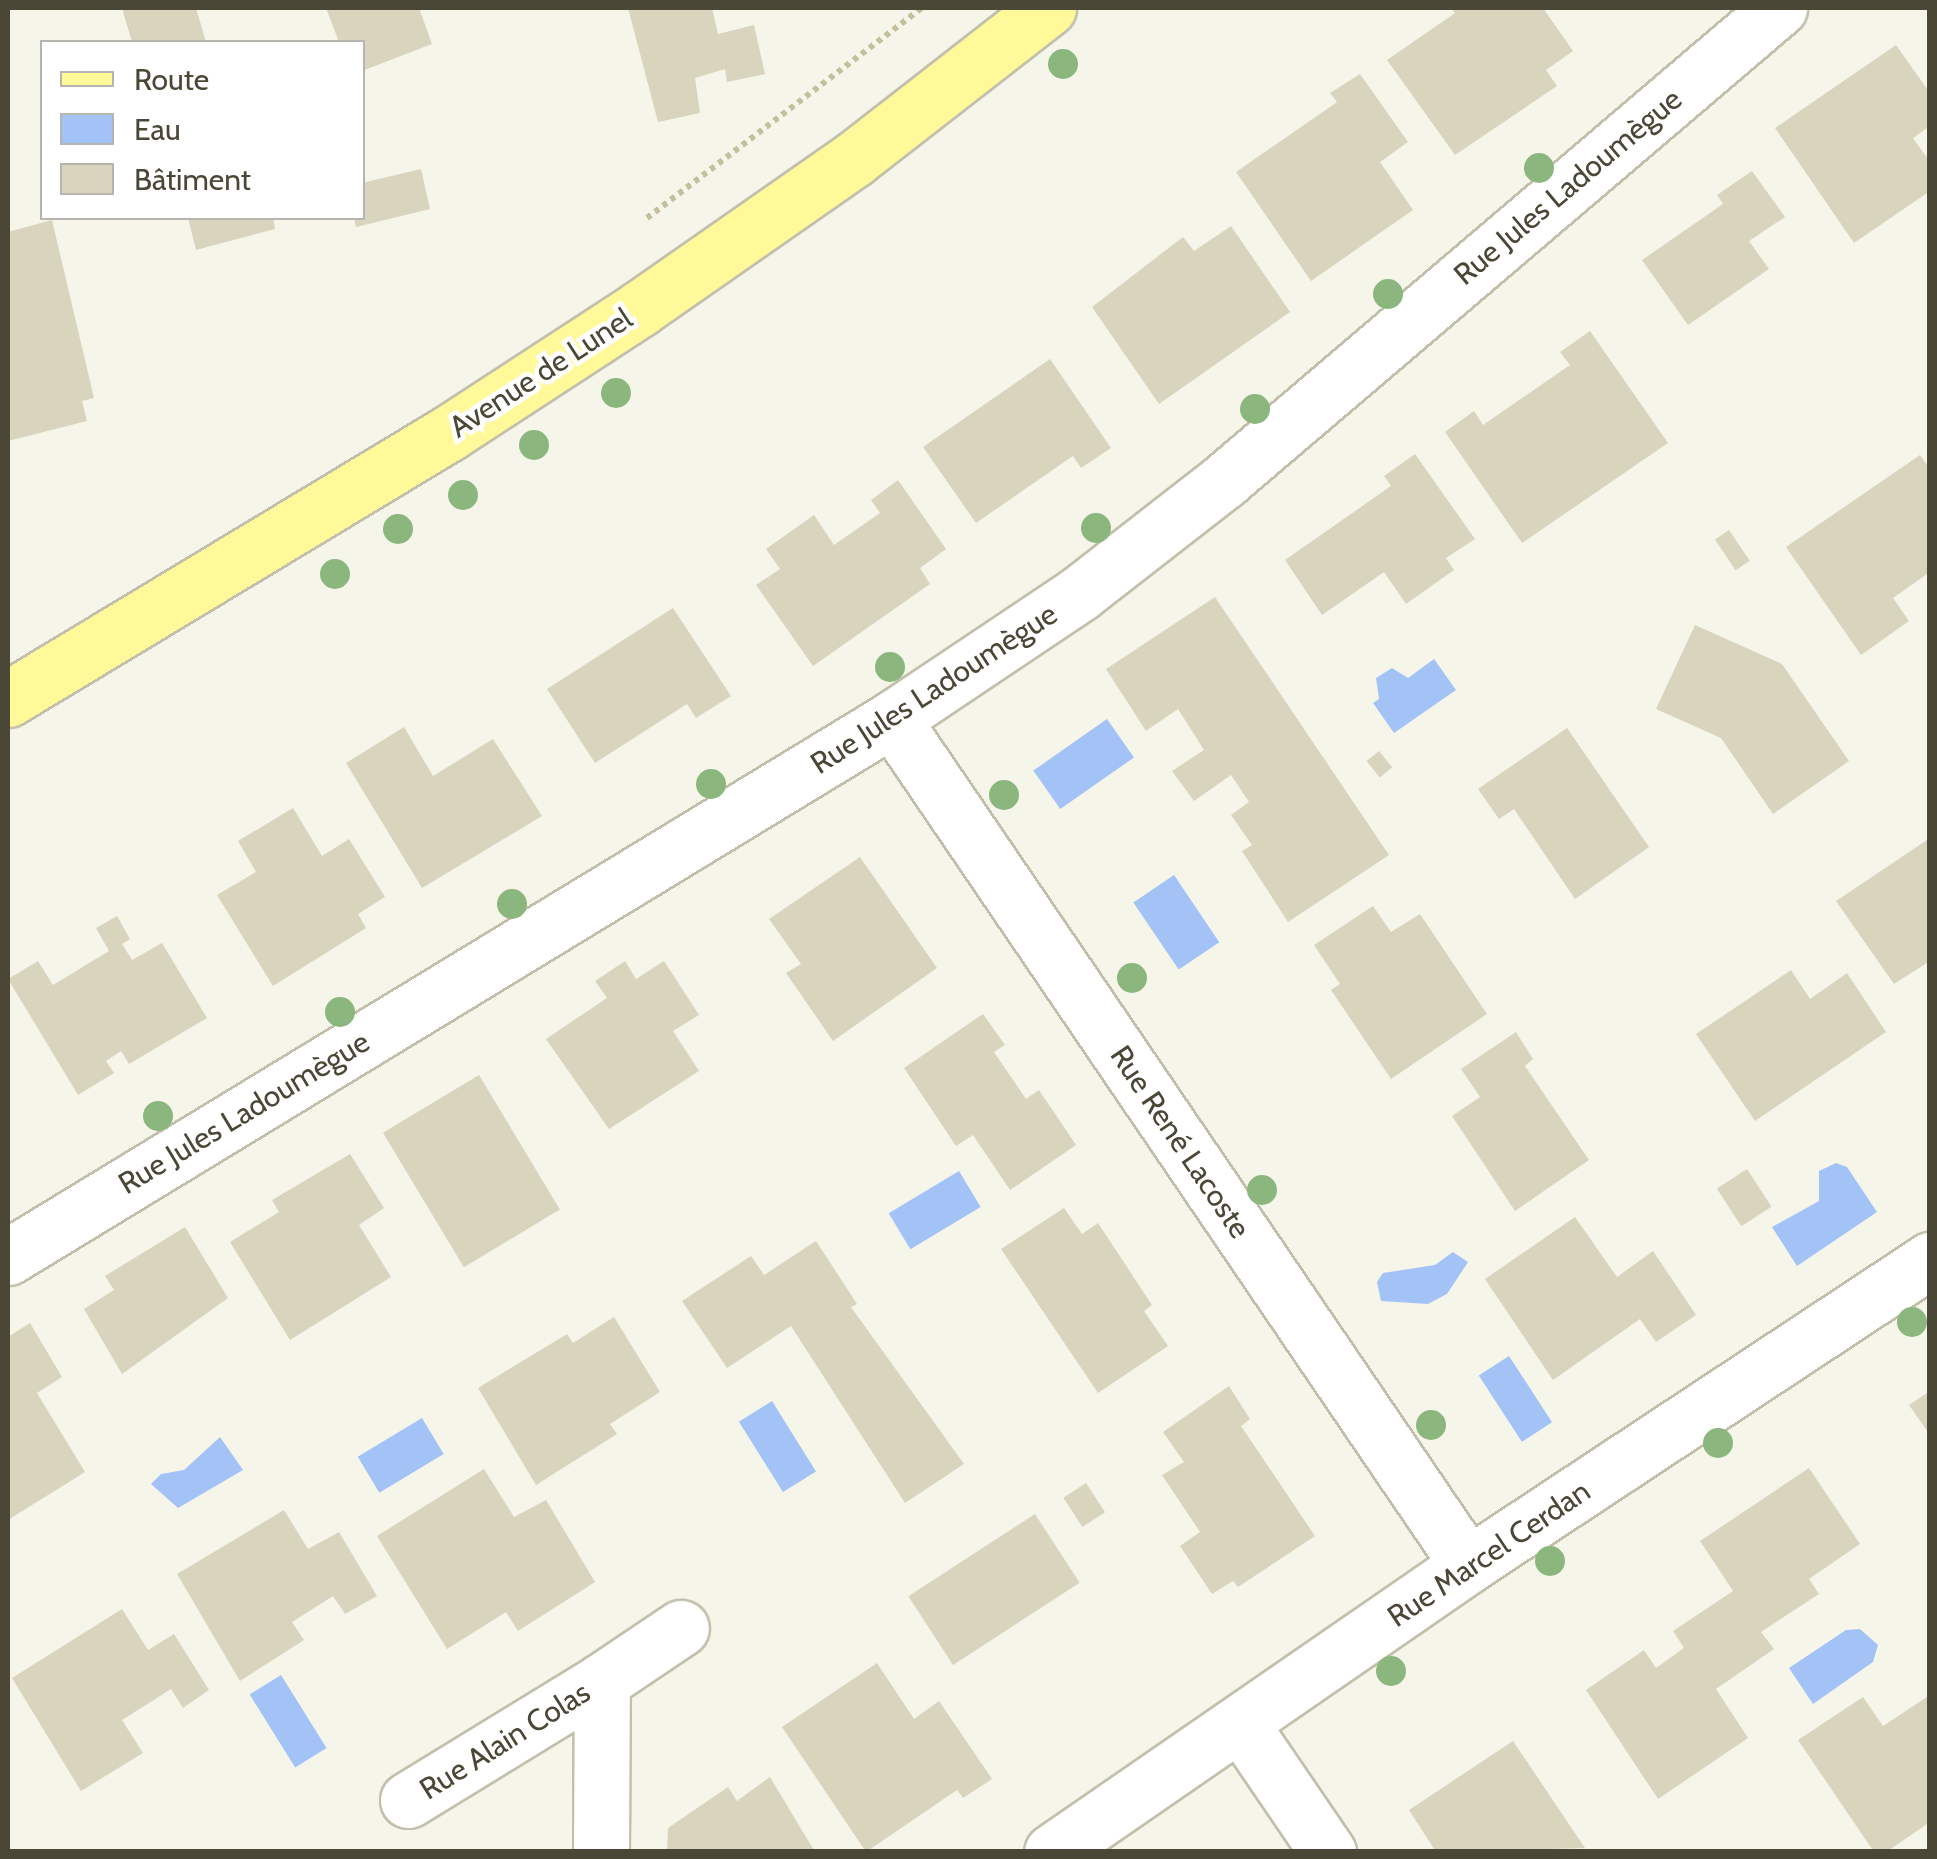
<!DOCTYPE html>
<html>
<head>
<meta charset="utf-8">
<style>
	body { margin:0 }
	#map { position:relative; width:1937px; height:1859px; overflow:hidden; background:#f6f5ea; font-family:Cabin,sans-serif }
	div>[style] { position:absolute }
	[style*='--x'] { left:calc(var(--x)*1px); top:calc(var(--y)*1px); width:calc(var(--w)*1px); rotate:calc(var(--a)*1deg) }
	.water>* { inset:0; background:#a3c2f6; transform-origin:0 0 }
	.building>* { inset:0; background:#d9d4be; transform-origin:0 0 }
	.path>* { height:6px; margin-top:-3px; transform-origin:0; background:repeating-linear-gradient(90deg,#c5c09c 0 5px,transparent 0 10px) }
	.roads { filter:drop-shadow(2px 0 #c2c0ac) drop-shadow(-2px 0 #c2c0ac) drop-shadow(0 2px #c2c0ac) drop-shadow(0 -2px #c2c0ac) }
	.minor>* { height:55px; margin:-27.5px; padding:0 27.5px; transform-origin:27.5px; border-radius:27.5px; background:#fff }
	.major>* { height:55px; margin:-27.5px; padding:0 27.5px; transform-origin:27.5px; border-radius:27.5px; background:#fff99a }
	.trees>* { width:30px; height:30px; margin:-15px; border-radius:50%; background:#8bb67e }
	span { translate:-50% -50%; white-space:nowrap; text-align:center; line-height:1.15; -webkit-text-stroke:9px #fff; paint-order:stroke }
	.street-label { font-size:30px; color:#4b4737 }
	.frame { position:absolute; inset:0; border:10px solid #4b4737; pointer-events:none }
	.legend { position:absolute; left:40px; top:40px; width:325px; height:180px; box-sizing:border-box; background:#fff; border:2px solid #b7b5af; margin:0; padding:12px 18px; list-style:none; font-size:30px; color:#4b4737 }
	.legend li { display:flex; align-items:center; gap:20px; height:50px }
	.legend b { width:50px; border:2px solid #b7b5af }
</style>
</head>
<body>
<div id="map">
	<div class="water">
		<i style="clip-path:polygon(1434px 659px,1456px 690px,1394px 733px,1373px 703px,1379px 699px,1376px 678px,1392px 668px,1408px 678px)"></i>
		<i style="left:1107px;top:719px;width:47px;height:90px;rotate:55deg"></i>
		<i style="left:1174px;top:875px;width:81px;height:49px;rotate:56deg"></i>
		<i style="clip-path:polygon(1836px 1163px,1847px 1167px,1877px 1212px,1797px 1266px,1772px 1227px,1819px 1201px,1819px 1171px)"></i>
		<i style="left:959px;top:1171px;width:42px;height:82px;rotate:59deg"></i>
		<i style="clip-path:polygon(1453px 1252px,1468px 1262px,1447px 1294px,1428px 1304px,1381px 1301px,1377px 1282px,1383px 1273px,1435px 1265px)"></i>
		<i style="left:1509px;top:1356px;width:79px;height:36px;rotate:57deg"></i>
		<i style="left:772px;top:1401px;width:83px;height:39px;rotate:58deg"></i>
		<i style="left:422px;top:1418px;width:42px;height:75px;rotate:59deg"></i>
		<i style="clip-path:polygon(220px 1437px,243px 1470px,178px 1508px,151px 1484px,161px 1474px,184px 1470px)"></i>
		<i style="clip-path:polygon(1860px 1629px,1878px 1645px,1873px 1662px,1813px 1704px,1789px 1668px,1846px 1630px)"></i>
		<i style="left:281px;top:1675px;width:86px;height:37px;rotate:58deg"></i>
	</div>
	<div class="building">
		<i style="clip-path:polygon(122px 8px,196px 8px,206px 42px,132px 42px)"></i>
		<i style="clip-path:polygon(326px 8px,419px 8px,432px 44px,362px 71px,362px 42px,339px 42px)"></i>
		<i style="clip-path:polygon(628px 8px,712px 8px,718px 34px,754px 25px,765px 74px,727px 82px,725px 69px,695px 78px,700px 113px,658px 122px)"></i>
		<i style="clip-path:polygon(1451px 8px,1543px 8px,1573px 51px,1546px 70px,1557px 86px,1455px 155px,1387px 60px,1455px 13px)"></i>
		<i style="clip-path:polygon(1896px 45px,1930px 93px,1930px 126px,1913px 138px,1930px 162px,1930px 191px,1854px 243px,1775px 128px)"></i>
		<i style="clip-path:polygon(1360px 74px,1408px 142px,1380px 162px,1413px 210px,1311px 281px,1236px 172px,1337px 102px,1330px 93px)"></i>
		<i style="clip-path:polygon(421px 169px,430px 209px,356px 227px,354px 218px,362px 218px,362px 183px)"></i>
		<i style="clip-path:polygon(1752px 171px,1785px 217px,1749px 241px,1769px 269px,1688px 325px,1642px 260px,1723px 204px,1717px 195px)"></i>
		<i style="clip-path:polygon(188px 218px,273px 218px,275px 229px,196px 250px)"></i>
		<i style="clip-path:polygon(52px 220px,94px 398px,82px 401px,87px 421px,8px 441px,8px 232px)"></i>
		<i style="clip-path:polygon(1231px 226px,1290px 312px,1159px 404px,1092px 307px,1183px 237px,1194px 251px)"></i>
		<i style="clip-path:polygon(1590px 331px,1668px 443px,1522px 543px,1445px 432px,1474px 411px,1483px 425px,1570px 365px,1560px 352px)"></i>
		<i style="clip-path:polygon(1050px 359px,1111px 448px,1081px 468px,1073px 456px,976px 523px,923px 447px)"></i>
		<i style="clip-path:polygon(1415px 454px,1475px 539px,1446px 558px,1454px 570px,1406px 604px,1384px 572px,1322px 615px,1285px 560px,1391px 486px,1384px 476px)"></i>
		<i style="clip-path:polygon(1920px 455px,1930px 469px,1930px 572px,1893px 598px,1909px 621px,1861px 655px,1786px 547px)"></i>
		<i style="clip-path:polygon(898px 480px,946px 549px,920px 568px,930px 584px,813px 666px,756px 585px,780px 569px,766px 549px,814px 515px,834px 545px,880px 513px,871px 500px)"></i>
		<i style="left:1729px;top:530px;width:37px;height:17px;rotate:56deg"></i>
		<i style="clip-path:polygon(1215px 597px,1389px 855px,1288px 922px,1242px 851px,1252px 845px,1231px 815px,1249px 802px,1231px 775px,1194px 801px,1172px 771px,1204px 750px,1178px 709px,1146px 731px,1106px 669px)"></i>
		<i style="clip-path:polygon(673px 608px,731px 696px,696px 718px,687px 704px,595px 763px,547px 689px)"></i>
		<i style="clip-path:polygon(1695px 625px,1782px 664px,1849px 761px,1773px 814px,1721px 738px,1656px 709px)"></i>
		<i style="clip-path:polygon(404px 727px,433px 776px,493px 739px,542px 816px,422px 888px,346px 763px)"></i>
		<i style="clip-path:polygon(1567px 728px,1649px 847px,1575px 899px,1514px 809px,1499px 819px,1478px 789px)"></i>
		<i style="left:1379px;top:751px;width:21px;height:16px;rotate:51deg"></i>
		<i style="clip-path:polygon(293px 808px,322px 856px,349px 839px,385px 897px,358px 914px,366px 928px,273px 986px,217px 895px,256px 872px,238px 841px)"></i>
		<i style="clip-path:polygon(1930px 838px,1930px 961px,1894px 984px,1836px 901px)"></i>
		<i style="clip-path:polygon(860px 857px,937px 968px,833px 1041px,786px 973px,801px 964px,769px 919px)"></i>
		<i style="clip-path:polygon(1373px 906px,1391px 932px,1420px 914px,1487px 1014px,1391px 1079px,1331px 990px,1340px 984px,1314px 945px)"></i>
		<i style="clip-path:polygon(117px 916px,130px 939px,122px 944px,132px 960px,162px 943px,207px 1018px,129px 1064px,121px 1051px,106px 1061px,114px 1073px,78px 1095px,8px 979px,38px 961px,53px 985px,109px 951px,96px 928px)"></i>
		<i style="clip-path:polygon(625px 961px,636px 979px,664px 961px,699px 1015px,673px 1031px,699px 1071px,609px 1129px,546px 1039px,607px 998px,595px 981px)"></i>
		<i style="clip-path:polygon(1791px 970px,1810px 999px,1847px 973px,1886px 1032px,1755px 1121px,1696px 1034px)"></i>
		<i style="clip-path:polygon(983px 1014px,1005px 1045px,994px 1052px,1026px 1099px,1039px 1090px,1076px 1145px,1010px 1190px,973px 1135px,956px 1146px,904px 1068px)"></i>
		<i style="clip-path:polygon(1516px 1032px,1533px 1059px,1525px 1066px,1589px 1160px,1515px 1211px,1452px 1116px,1480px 1097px,1461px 1069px)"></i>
		<i style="left:479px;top:1075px;width:157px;height:112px;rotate:59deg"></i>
		<i style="clip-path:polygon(350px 1154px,384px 1208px,359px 1225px,391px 1277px,290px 1340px,230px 1242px,279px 1212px,272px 1200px)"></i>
		<i style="left:1747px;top:1169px;width:45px;height:36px;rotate:57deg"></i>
		<i style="clip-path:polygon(1064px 1208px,1082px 1234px,1098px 1223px,1152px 1305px,1144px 1311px,1168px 1346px,1098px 1393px,1001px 1249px)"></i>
		<i style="clip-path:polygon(1575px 1217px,1617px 1277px,1653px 1251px,1696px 1315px,1656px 1342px,1640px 1319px,1553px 1380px,1485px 1279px)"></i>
		<i style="clip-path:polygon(185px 1227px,228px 1298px,122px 1374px,84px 1309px,114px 1290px,105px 1276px)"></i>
		<i style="clip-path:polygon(816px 1241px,857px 1304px,851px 1307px,964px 1464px,905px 1503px,791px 1326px,727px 1368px,682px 1301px,751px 1256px,764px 1275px)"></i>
		<i style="clip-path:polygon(614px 1317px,660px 1392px,610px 1424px,617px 1434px,536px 1485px,478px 1388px,567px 1334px,573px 1343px)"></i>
		<i style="clip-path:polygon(30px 1323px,62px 1377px,37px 1393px,85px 1472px,8px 1520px,8px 1337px)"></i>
		<i style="clip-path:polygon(1229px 1386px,1250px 1419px,1241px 1426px,1315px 1536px,1238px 1587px,1233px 1581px,1212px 1594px,1180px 1546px,1200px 1532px,1162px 1475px,1184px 1462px,1163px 1432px)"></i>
		<i style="clip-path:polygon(1930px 1391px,1930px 1435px,1909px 1405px)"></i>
		<i style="clip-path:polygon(1809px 1468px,1860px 1544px,1809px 1579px,1819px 1594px,1761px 1632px,1774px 1649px,1716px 1689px,1748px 1738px,1658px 1799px,1586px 1690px,1644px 1650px,1656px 1668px,1684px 1648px,1673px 1631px,1733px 1591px,1700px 1541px)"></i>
		<i style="clip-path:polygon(484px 1469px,514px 1517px,546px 1500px,595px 1582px,518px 1631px,506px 1612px,447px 1649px,377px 1536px)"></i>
		<i style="left:1086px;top:1483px;width:35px;height:27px;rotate:57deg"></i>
		<i style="clip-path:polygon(284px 1510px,308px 1549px,339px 1532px,377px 1596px,345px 1614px,333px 1596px,292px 1622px,304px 1640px,240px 1681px,177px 1574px)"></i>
		<i style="left:1035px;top:1514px;width:82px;height:151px;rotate:57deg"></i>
		<i style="clip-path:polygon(122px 1609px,148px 1650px,174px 1634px,209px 1690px,183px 1708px,171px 1689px,122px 1720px,143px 1753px,81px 1791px,12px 1678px)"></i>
		<i style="clip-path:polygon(877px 1663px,914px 1719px,939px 1701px,992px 1779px,963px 1798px,957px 1790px,866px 1852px,782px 1727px)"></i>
		<i style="clip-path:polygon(1930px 1695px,1930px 1822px,1886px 1852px,1874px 1852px,1798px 1740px,1863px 1697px,1883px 1726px)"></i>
		<i style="clip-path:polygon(1513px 1741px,1585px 1848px,1436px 1852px,1409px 1810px)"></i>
		<i style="clip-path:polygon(770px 1777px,815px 1852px,667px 1852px,668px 1828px,728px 1787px,737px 1801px)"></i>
	</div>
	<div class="path">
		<i style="--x:647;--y:218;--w:346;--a:-37.4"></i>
	</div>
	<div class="roads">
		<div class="minor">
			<i style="--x:892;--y:719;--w:1023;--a:55.75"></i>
			<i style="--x:8;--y:1257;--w:1035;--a:-31.32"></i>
			<i style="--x:892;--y:719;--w:226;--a:-33.8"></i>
			<i style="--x:1080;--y:593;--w:184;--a:-37.9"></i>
			<i style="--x:1225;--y:480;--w:728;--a:-40.43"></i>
			<i style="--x:1242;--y:1726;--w:153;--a:55.7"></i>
			<i style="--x:408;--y:1800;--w:228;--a:-31.5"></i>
			<i style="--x:601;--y:1852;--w:171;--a:-89.7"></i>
			<i style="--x:602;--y:1681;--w:95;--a:-33.9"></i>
			<i style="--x:1052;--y:1852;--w:505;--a:-34.6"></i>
			<i style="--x:1468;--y:1565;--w:554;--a:-33.43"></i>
		</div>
		<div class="major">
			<i style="--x:8;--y:699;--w:515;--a:-31.1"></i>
			<i style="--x:449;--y:433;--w:227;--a:-33.1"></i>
			<i style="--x:639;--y:309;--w:262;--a:-34.9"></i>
			<i style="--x:854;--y:159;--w:246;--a:-37.9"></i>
		</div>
	</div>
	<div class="trees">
		<i style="left:1063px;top:64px"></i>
		<i style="left:1539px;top:168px"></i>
		<i style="left:1388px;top:294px"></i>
		<i style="left:616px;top:393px"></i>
		<i style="left:1255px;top:409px"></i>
		<i style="left:534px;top:445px"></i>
		<i style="left:463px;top:495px"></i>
		<i style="left:1096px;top:528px"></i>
		<i style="left:398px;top:529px"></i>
		<i style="left:335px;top:574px"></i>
		<i style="left:890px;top:667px"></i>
		<i style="left:711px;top:784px"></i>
		<i style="left:1004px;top:795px"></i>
		<i style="left:512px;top:904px"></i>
		<i style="left:1132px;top:978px"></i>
		<i style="left:340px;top:1012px"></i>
		<i style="left:158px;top:1116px"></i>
		<i style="left:1262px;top:1190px"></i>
		<i style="left:1912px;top:1322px"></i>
		<i style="left:1431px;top:1425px"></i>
		<i style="left:1718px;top:1443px"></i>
		<i style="left:1550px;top:1561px"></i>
		<i style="left:1391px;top:1671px"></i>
	</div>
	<div class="street-label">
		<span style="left:1568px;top:187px;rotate:-40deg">Rue Jules Ladoumègue</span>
		<span style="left:541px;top:373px;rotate:-33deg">Avenue de Lunel</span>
		<span style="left:934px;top:689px;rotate:-33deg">Rue Jules Ladoumègue</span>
		<span style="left:244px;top:1113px;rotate:-31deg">Rue Jules Ladoumègue</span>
		<span style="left:1180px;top:1142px;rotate:56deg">Rue René Lacoste</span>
		<span style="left:1489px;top:1554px;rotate:-34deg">Rue Marcel Cerdan</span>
		<span style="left:505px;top:1741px;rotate:-32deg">Rue Alain Colas</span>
	</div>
	<div class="frame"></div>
	<ul class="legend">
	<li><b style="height:12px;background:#fff99a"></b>Route</li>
	<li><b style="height:28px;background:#a3c2f6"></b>Eau</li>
	<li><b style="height:28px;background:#d9d4be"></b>Bâtiment</li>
	</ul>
</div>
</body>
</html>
